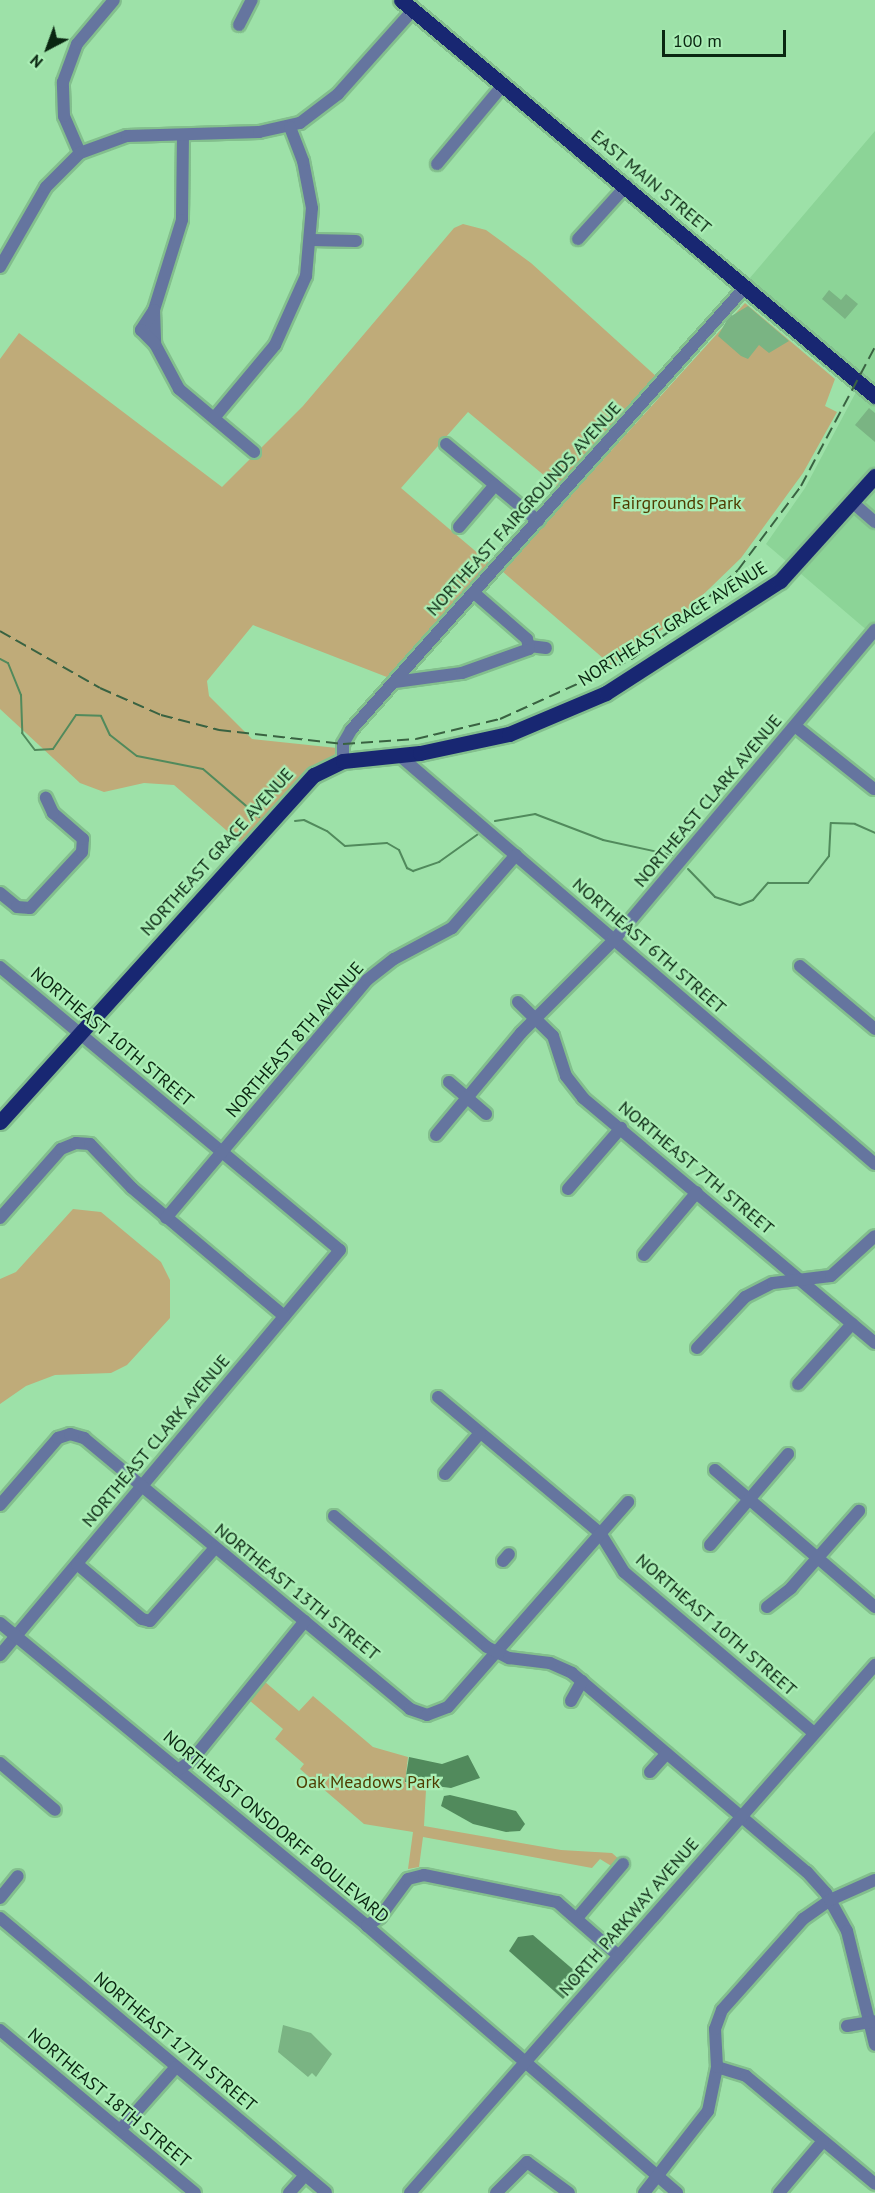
<!DOCTYPE html>
<html>
<head>
<meta charset="utf-8">
<style>
	body { margin:0 }
	#map { position:relative; width:875px; height:2193px; overflow:hidden; background:#9de1a8; font-family:"PT Sans",sans-serif }
	div>[style] { position:absolute }
	[style*='--x'] { left:calc(var(--x)*1px); top:calc(var(--y)*1px); width:calc(var(--w)*1px); rotate:calc(var(--a)*1deg) }
	.built>* { inset:0; background:#8cd497 }
	.green>* { inset:0; background:#bfab79 }
	.water>* { inset:0; background:#518a5c }
	.stream>* { height:2px; margin:-1px; padding:0 1px; transform-origin:1px; border-radius:1px; background:#518a5c }
	.building>* { inset:0; background:#7ab483 }
	.roads { filter:drop-shadow(2px 0 #83bf8d) drop-shadow(-2px 0 #83bf8d) drop-shadow(0 2px #83bf8d) drop-shadow(0 -2px #83bf8d) }
	.minor>* { height:12px; margin:-6px; padding:0 6px; transform-origin:6px; border-radius:6px; background:#65759f }
	.major>* { height:15px; margin:-7.5px; padding:0 7.5px; transform-origin:7.5px; border-radius:7.5px; background:#182772 }
	.rail>* { height:2px; margin-top:-1px; transform-origin:0; background:repeating-linear-gradient(90deg,#396241 0 12px,transparent 0 18px) }
	span { translate:-50% -50%; white-space:nowrap; text-align:center; line-height:1.15; -webkit-text-stroke:4.5px #aaeeb5; paint-order:stroke }
	.street-label { font-size:18px; color:#0a2611 }
	.park-label { font-size:18px; color:#4e3c01 }
	.north { position:absolute; left:18px; top:18px; width:60px; height:60px; -webkit-text-stroke:4px #aaeeb5; paint-order:stroke; rotate:221deg; font-size:16px; font-weight:700; line-height:24px; text-align:center; color:#0a2611 }
	.north::after { content:''; display:block; margin:auto; width:21px; height:27px; background:#0a2611; clip-path:polygon(50% 0,100% 100%,50% 72%,0 100%) }
	.scale { position:absolute; left:662px; top:30px; width:124px; height:27px; box-sizing:border-box; border:3px solid #0a2611; border-top:0; padding-left:8px; font-size:18px; line-height:21px; white-space:nowrap; color:#0a2611; -webkit-text-stroke:4px #aaeeb5; paint-order:stroke }
</style>
</head>
<body>
<div id="map">
	<div class="built">
		<i style="clip-path:polygon(875px 131px,875px 625px,869px 632px,766px 544px,805px 488px,864px 377px,749px 279px)"></i>
	</div>
	<div class="green">
		<i style="clip-path:polygon(463px 224px,486px 230px,531px 263px,658px 378px,558px 487px,468px 412px,401px 488px,493px 566px,392px 679px,253px 625px,207px 681px,209px 696px,252px 739px,337px 748px,334px 756px,296px 781px,241px 843px,174px 785px,144px 783px,104px 792px,80px 783px,0 709px,0 359px,19px 333px,222px 487px,303px 406px,454px 228px)"></i>
		<i style="clip-path:polygon(745px 303px,835px 379px,825px 406px,837px 412px,803px 473px,741px 558px,679px 618px,611px 665px,502px 571px)"></i>
		<i style="clip-path:polygon(73px 1209px,101px 1212px,161px 1262px,170px 1280px,170px 1318px,127px 1365px,111px 1373px,55px 1375px,26px 1386px,0 1404px,0 1279px,16px 1272px)"></i>
		<i style="clip-path:polygon(264px 1681px,299px 1711px,313px 1696px,373px 1747px,408px 1757px,405px 1783px,426px 1790px,424px 1826px,561px 1850px,612px 1853px,620px 1860px,613px 1867px,600px 1859px,592px 1868px,423px 1837px,419px 1867px,408px 1869px,413px 1832px,364px 1824px,300px 1769px,304px 1764px,275px 1739px,283px 1729px,249px 1700px)"></i>
	</div>
	<div class="water">
		<i style="clip-path:polygon(468px 1755px,480px 1778px,451px 1788px,405px 1782px,409px 1757px,442px 1764px)"></i>
		<i style="clip-path:polygon(450px 1795px,516px 1811px,525px 1824px,520px 1831px,506px 1832px,473px 1824px,441px 1806px,444px 1796px)"></i>
		<i style="clip-path:polygon(533px 1935px,583px 1978px,563px 1999px,509px 1951px,518px 1937px)"></i>
	</div>
	<div class="stream">
		<i style="--x:0;--y:659;--w:9;--a:27"></i>
		<i style="--x:8;--y:663;--w:35;--a:68"></i>
		<i style="--x:21;--y:695;--w:38;--a:88"></i>
		<i style="--x:22;--y:733;--w:21;--a:53"></i>
		<i style="--x:35;--y:750;--w:18;--a:-3"></i>
		<i style="--x:53;--y:749;--w:41;--a:-55.9"></i>
		<i style="--x:76;--y:715;--w:25;--a:2"></i>
		<i style="--x:101;--y:716;--w:21;--a:65"></i>
		<i style="--x:110;--y:735;--w:34;--a:38"></i>
		<i style="--x:137;--y:756;--w:67;--a:11.1"></i>
		<i style="--x:203;--y:769;--w:74;--a:40.6"></i>
		<i style="--x:295;--y:821;--w:9;--a:-6"></i>
		<i style="--x:304;--y:820;--w:25;--a:26"></i>
		<i style="--x:327;--y:831;--w:23;--a:40"></i>
		<i style="--x:345;--y:846;--w:42;--a:-4.1"></i>
		<i style="--x:387;--y:843;--w:14;--a:30"></i>
		<i style="--x:399;--y:850;--w:20;--a:66"></i>
		<i style="--x:407;--y:868;--w:7;--a:27"></i>
		<i style="--x:413;--y:871;--w:28;--a:-19"></i>
		<i style="--x:439;--y:862;--w:52;--a:-35.5"></i>
		<i style="--x:495;--y:821;--w:41;--a:-9.9"></i>
		<i style="--x:535;--y:814;--w:73;--a:20.9"></i>
		<i style="--x:603;--y:840;--w:71;--a:12.3"></i>
		<i style="--x:688;--y:869;--w:39;--a:46"></i>
		<i style="--x:715;--y:897;--w:26;--a:18"></i>
		<i style="--x:740;--y:905;--w:14;--a:-21"></i>
		<i style="--x:753;--y:900;--w:23;--a:-49"></i>
		<i style="--x:768;--y:883;--w:40;--a:0"></i>
		<i style="--x:808;--y:883;--w:34;--a:-52"></i>
		<i style="--x:829;--y:856;--w:33;--a:-87"></i>
		<i style="--x:831;--y:823;--w:24;--a:2"></i>
		<i style="--x:855;--y:824;--w:22;--a:24"></i>
	</div>
	<div class="building">
		<i style="clip-path:polygon(829px 290px,841px 300px,846px 294px,858px 304px,845px 319px,822px 299px)"></i>
		<i style="clip-path:polygon(748px 306px,789px 341px,769px 353px,759px 345px,748px 359px,741px 356px,718px 336px,728px 318px)"></i>
		<i style="clip-path:polygon(869px 408px,875px 413px,875px 442px,855px 425px)"></i>
		<i style="clip-path:polygon(283px 2025px,311px 2033px,332px 2054px,316px 2077px,312px 2073px,308px 2077px,278px 2052px)"></i>
	</div>
	<div class="roads">
		<div class="minor">
			<i style="--x:239;--y:25;--w:28;--a:-63"></i>
			<i style="--x:183;--y:135;--w:85;--a:90.7"></i>
			<i style="--x:182;--y:220;--w:94;--a:107.3"></i>
			<i style="--x:154;--y:310;--w:34;--a:88"></i>
			<i style="--x:155;--y:344;--w:51;--a:61.9"></i>
			<i style="--x:179;--y:389;--w:98;--a:40"></i>
			<i style="--x:80;--y:153;--w:40;--a:-113.4"></i>
			<i style="--x:64;--y:116;--w:34;--a:-92"></i>
			<i style="--x:63;--y:82;--w:40;--a:-69.8"></i>
			<i style="--x:77;--y:44;--w:57;--a:-49.9"></i>
			<i style="--x:437;--y:164;--w:103;--a:-50.1"></i>
			<i style="--x:578;--y:239;--w:72;--a:-47.8"></i>
			<i style="--x:312;--y:240;--w:44;--a:1.3"></i>
			<i style="--x:0;--y:267;--w:92;--a:-60.1"></i>
			<i style="--x:46;--y:187;--w:48;--a:-45"></i>
			<i style="--x:80;--y:153;--w:50;--a:-19.9"></i>
			<i style="--x:127;--y:136;--w:132;--a:-1.7"></i>
			<i style="--x:259;--y:132;--w:42;--a:-12.4"></i>
			<i style="--x:300;--y:123;--w:48;--a:-37.3"></i>
			<i style="--x:338;--y:94;--w:113;--a:-48.2"></i>
			<i style="--x:154;--y:310;--w:24;--a:123"></i>
			<i style="--x:141;--y:330;--w:20;--a:45"></i>
			<i style="--x:214;--y:418;--w:95;--a:-50.1"></i>
			<i style="--x:275;--y:345;--w:76;--a:-65.8"></i>
			<i style="--x:306;--y:276;--w:68;--a:-85"></i>
			<i style="--x:312;--y:208;--w:48;--a:-100.8"></i>
			<i style="--x:303;--y:161;--w:36;--a:-111"></i>
			<i style="--x:446;--y:444;--w:120;--a:39.9"></i>
			<i style="--x:853;--y:503;--w:29;--a:41"></i>
			<i style="--x:459;--y:527;--w:55;--a:-49.4"></i>
			<i style="--x:530;--y:646;--w:16;--a:7"></i>
			<i style="--x:395;--y:682;--w:68;--a:-7.7"></i>
			<i style="--x:462;--y:673;--w:71;--a:-19.7"></i>
			<i style="--x:529;--y:649;--w:10;--a:-101"></i>
			<i style="--x:527;--y:639;--w:70;--a:-139"></i>
			<i style="--x:795;--y:726;--w:101;--a:38.6"></i>
			<i style="--x:400;--y:756;--w:626;--a:40.66"></i>
			<i style="--x:343;--y:761;--w:17;--a:-90"></i>
			<i style="--x:343;--y:744;--w:16;--a:-60"></i>
			<i style="--x:351;--y:730;--w:594;--a:-48.34"></i>
			<i style="--x:0;--y:893;--w:22;--a:39"></i>
			<i style="--x:17;--y:907;--w:13;--a:4"></i>
			<i style="--x:30;--y:908;--w:76;--a:-47.1"></i>
			<i style="--x:82;--y:852;--w:13;--a:-86"></i>
			<i style="--x:83;--y:839;--w:40;--a:-139"></i>
			<i style="--x:53;--y:813;--w:17;--a:-115"></i>
			<i style="--x:800;--y:966;--w:98;--a:40"></i>
			<i style="--x:0;--y:967;--w:442;--a:39.8"></i>
			<i style="--x:340;--y:1250;--w:529;--a:130.01"></i>
			<i style="--x:518;--y:1002;--w:49;--a:44.2"></i>
			<i style="--x:553;--y:1036;--w:42;--a:72"></i>
			<i style="--x:566;--y:1076;--w:28;--a:52"></i>
			<i style="--x:583;--y:1098;--w:381;--a:40"></i>
			<i style="--x:449;--y:1082;--w:49;--a:40.9"></i>
			<i style="--x:436;--y:1135;--w:133;--a:-50.2"></i>
			<i style="--x:521;--y:1033;--w:130;--a:-45"></i>
			<i style="--x:613;--y:941;--w:407;--a:-49.9"></i>
			<i style="--x:568;--y:1189;--w:81;--a:-49"></i>
			<i style="--x:0;--y:1218;--w:92;--a:-48.5"></i>
			<i style="--x:61;--y:1149;--w:16;--a:-22"></i>
			<i style="--x:76;--y:1143;--w:14;--a:4"></i>
			<i style="--x:90;--y:1144;--w:61;--a:46.3"></i>
			<i style="--x:132;--y:1188;--w:199;--a:40.1"></i>
			<i style="--x:166;--y:1218;--w:312;--a:-49.8"></i>
			<i style="--x:367;--y:980;--w:34;--a:-38"></i>
			<i style="--x:394;--y:959;--w:66;--a:-28.1"></i>
			<i style="--x:452;--y:928;--w:97;--a:-48.8"></i>
			<i style="--x:644;--y:1255;--w:82;--a:-49.9"></i>
			<i style="--x:697;--y:1348;--w:70;--a:-46.7"></i>
			<i style="--x:745;--y:1297;--w:31;--a:-27"></i>
			<i style="--x:773;--y:1283;--w:58;--a:-6.9"></i>
			<i style="--x:831;--y:1276;--w:59;--a:-42.3"></i>
			<i style="--x:798;--y:1384;--w:81;--a:-48"></i>
			<i style="--x:438;--y:1397;--w:212;--a:40"></i>
			<i style="--x:600;--y:1533;--w:46;--a:58.4"></i>
			<i style="--x:624;--y:1572;--w:249;--a:40.3"></i>
			<i style="--x:715;--y:1470;--w:211;--a:40.6"></i>
			<i style="--x:445;--y:1474;--w:54;--a:-49.5"></i>
			<i style="--x:0;--y:1505;--w:89;--a:-49.1"></i>
			<i style="--x:58;--y:1438;--w:13;--a:-18"></i>
			<i style="--x:70;--y:1434;--w:15;--a:16"></i>
			<i style="--x:84;--y:1438;--w:424;--a:39.7"></i>
			<i style="--x:410;--y:1709;--w:18;--a:19"></i>
			<i style="--x:427;--y:1715;--w:22;--a:-21"></i>
			<i style="--x:448;--y:1707;--w:273;--a:-48.7"></i>
			<i style="--x:334;--y:1516;--w:201;--a:40.6"></i>
			<i style="--x:487;--y:1647;--w:25;--a:27"></i>
			<i style="--x:509;--y:1658;--w:41;--a:7"></i>
			<i style="--x:550;--y:1663;--w:24;--a:24"></i>
			<i style="--x:572;--y:1673;--w:308;--a:40.3"></i>
			<i style="--x:807;--y:1872;--w:28;--a:48"></i>
			<i style="--x:826;--y:1893;--w:43;--a:61.1"></i>
			<i style="--x:847;--y:1931;--w:117;--a:76.2"></i>
			<i style="--x:710;--y:1545;--w:120;--a:-49.4"></i>
			<i style="--x:503;--y:1561;--w:9;--a:-49"></i>
			<i style="--x:77;--y:1564;--w:85;--a:40.2"></i>
			<i style="--x:142;--y:1619;--w:8;--a:14"></i>
			<i style="--x:150;--y:1621;--w:98;--a:-48.3"></i>
			<i style="--x:767;--y:1607;--w:31;--a:-38"></i>
			<i style="--x:791;--y:1588;--w:103;--a:-48.6"></i>
			<i style="--x:0;--y:1623;--w:476;--a:39.5"></i>
			<i style="--x:367;--y:1926;--w:409;--a:40.7"></i>
			<i style="--x:571;--y:1701;--w:23;--a:-61"></i>
			<i style="--x:0;--y:1763;--w:72;--a:40.5"></i>
			<i style="--x:178;--y:1770;--w:17;--a:-36"></i>
			<i style="--x:192;--y:1760;--w:179;--a:-50.9"></i>
			<i style="--x:650;--y:1772;--w:25;--a:-48"></i>
			<i style="--x:0;--y:1898;--w:28;--a:-51"></i>
			<i style="--x:0;--y:1918;--w:426;--a:40.1"></i>
			<i style="--x:577;--y:1918;--w:71;--a:-49.6"></i>
			<i style="--x:367;--y:1926;--w:16;--a:-35"></i>
			<i style="--x:380;--y:1917;--w:47;--a:-53.6"></i>
			<i style="--x:408;--y:1879;--w:16;--a:-14"></i>
			<i style="--x:424;--y:1875;--w:136;--a:11.5"></i>
			<i style="--x:557;--y:1902;--w:82;--a:41.1"></i>
			<i style="--x:847;--y:2026;--w:27;--a:-10"></i>
			<i style="--x:0;--y:2030;--w:254;--a:39.9"></i>
			<i style="--x:717;--y:2067;--w:30;--a:17"></i>
			<i style="--x:746;--y:2076;--w:168;--a:39.9"></i>
			<i style="--x:120;--y:2130;--w:84;--a:-48.4"></i>
			<i style="--x:289;--y:2193;--w:24;--a:-48"></i>
			<i style="--x:410;--y:2193;--w:704;--a:-48.63"></i>
			<i style="--x:496;--y:2193;--w:44;--a:-45"></i>
			<i style="--x:527;--y:2162;--w:52;--a:36.4"></i>
			<i style="--x:644;--y:2193;--w:104;--a:-52"></i>
			<i style="--x:708;--y:2111;--w:45;--a:-78.4"></i>
			<i style="--x:717;--y:2067;--w:38;--a:-93"></i>
			<i style="--x:715;--y:2029;--w:20;--a:-70"></i>
			<i style="--x:722;--y:2010;--w:122;--a:-48.3"></i>
			<i style="--x:803;--y:1919;--w:33;--a:-35"></i>
			<i style="--x:830;--y:1900;--w:49;--a:-24"></i>
			<i style="--x:779;--y:2193;--w:68;--a:-49.8"></i>
		</div>
		<div class="major">
			<i style="--x:401;--y:0;--w:618;--a:39.88"></i>
			<i style="--x:0;--y:1122;--w:468;--a:-47.9"></i>
			<i style="--x:314;--y:775;--w:32;--a:-26"></i>
			<i style="--x:343;--y:761;--w:77;--a:-5.9"></i>
			<i style="--x:420;--y:753;--w:91;--a:-12.1"></i>
			<i style="--x:509;--y:734;--w:105;--a:-22.9"></i>
			<i style="--x:606;--y:693;--w:207;--a:-32.8"></i>
			<i style="--x:780;--y:581;--w:142;--a:-47.9"></i>
		</div>
	</div>
	<div class="rail">
		<i style="--x:0;--y:631;--w:115;--a:29.7"></i>
		<i style="--x:100;--y:688;--w:67;--a:23.9"></i>
		<i style="--x:161;--y:715;--w:60;--a:14.5"></i>
		<i style="--x:219;--y:730;--w:125;--a:6.4"></i>
		<i style="--x:343;--y:744;--w:73;--a:-3.9"></i>
		<i style="--x:416;--y:739;--w:86;--a:-13.4"></i>
		<i style="--x:500;--y:719;--w:145;--a:-24.4"></i>
		<i style="--x:632;--y:659;--w:64;--a:-36.7"></i>
		<i style="--x:683;--y:621;--w:75;--a:-42.8"></i>
		<i style="--x:738;--y:570;--w:105;--a:-53.1"></i>
		<i style="--x:801;--y:486;--w:157;--a:-62"></i>
	</div>
	<div class="street-label">
		<span style="left:651px;top:182px;rotate:40deg">EAST MAIN STREET</span>
		<span style="left:524px;top:509px;rotate:-48deg">NORTHEAST FAIRGROUNDS AVENUE</span>
		<span style="left:673px;top:624px;rotate:-32deg">NORTHEAST GRACE AVENUE</span>
		<span style="left:708px;top:801px;rotate:-50deg">NORTHEAST CLARK AVENUE</span>
		<span style="left:217px;top:852px;rotate:-48deg">NORTHEAST GRACE AVENUE</span>
		<span style="left:649px;top:946px;rotate:41deg">NORTHEAST 6TH STREET</span>
		<span style="left:112px;top:1037px;rotate:40deg">NORTHEAST 10TH STREET</span>
		<span style="left:295px;top:1040px;rotate:-49deg">NORTHEAST 8TH AVENUE</span>
		<span style="left:696px;top:1168px;rotate:40deg">NORTHEAST 7TH STREET</span>
		<span style="left:156px;top:1441px;rotate:-50deg">NORTHEAST CLARK AVENUE</span>
		<span style="left:297px;top:1592px;rotate:39deg">NORTHEAST 13TH STREET</span>
		<span style="left:716px;top:1625px;rotate:41deg">NORTHEAST 10TH STREET</span>
		<span style="left:276px;top:1827px;rotate:40deg">NORTHEAST ONSDORFF BOULEVARD</span>
		<span style="left:629px;top:1917px;rotate:-49deg">NORTH PARKWAY AVENUE</span>
		<span style="left:175px;top:2042px;rotate:40deg">NORTHEAST 17TH STREET</span>
		<span style="left:109px;top:2098px;rotate:40deg">NORTHEAST 18TH STREET</span>
	</div>
	<div class="park-label">
		<span style="left:677px;top:503px">Fairgrounds Park</span>
		<span style="left:368px;top:1782px">Oak Meadows Park</span>
	</div>
	<div class="north">N</div>
	<div class="scale">100 m</div>
</div>
</body>
</html>
